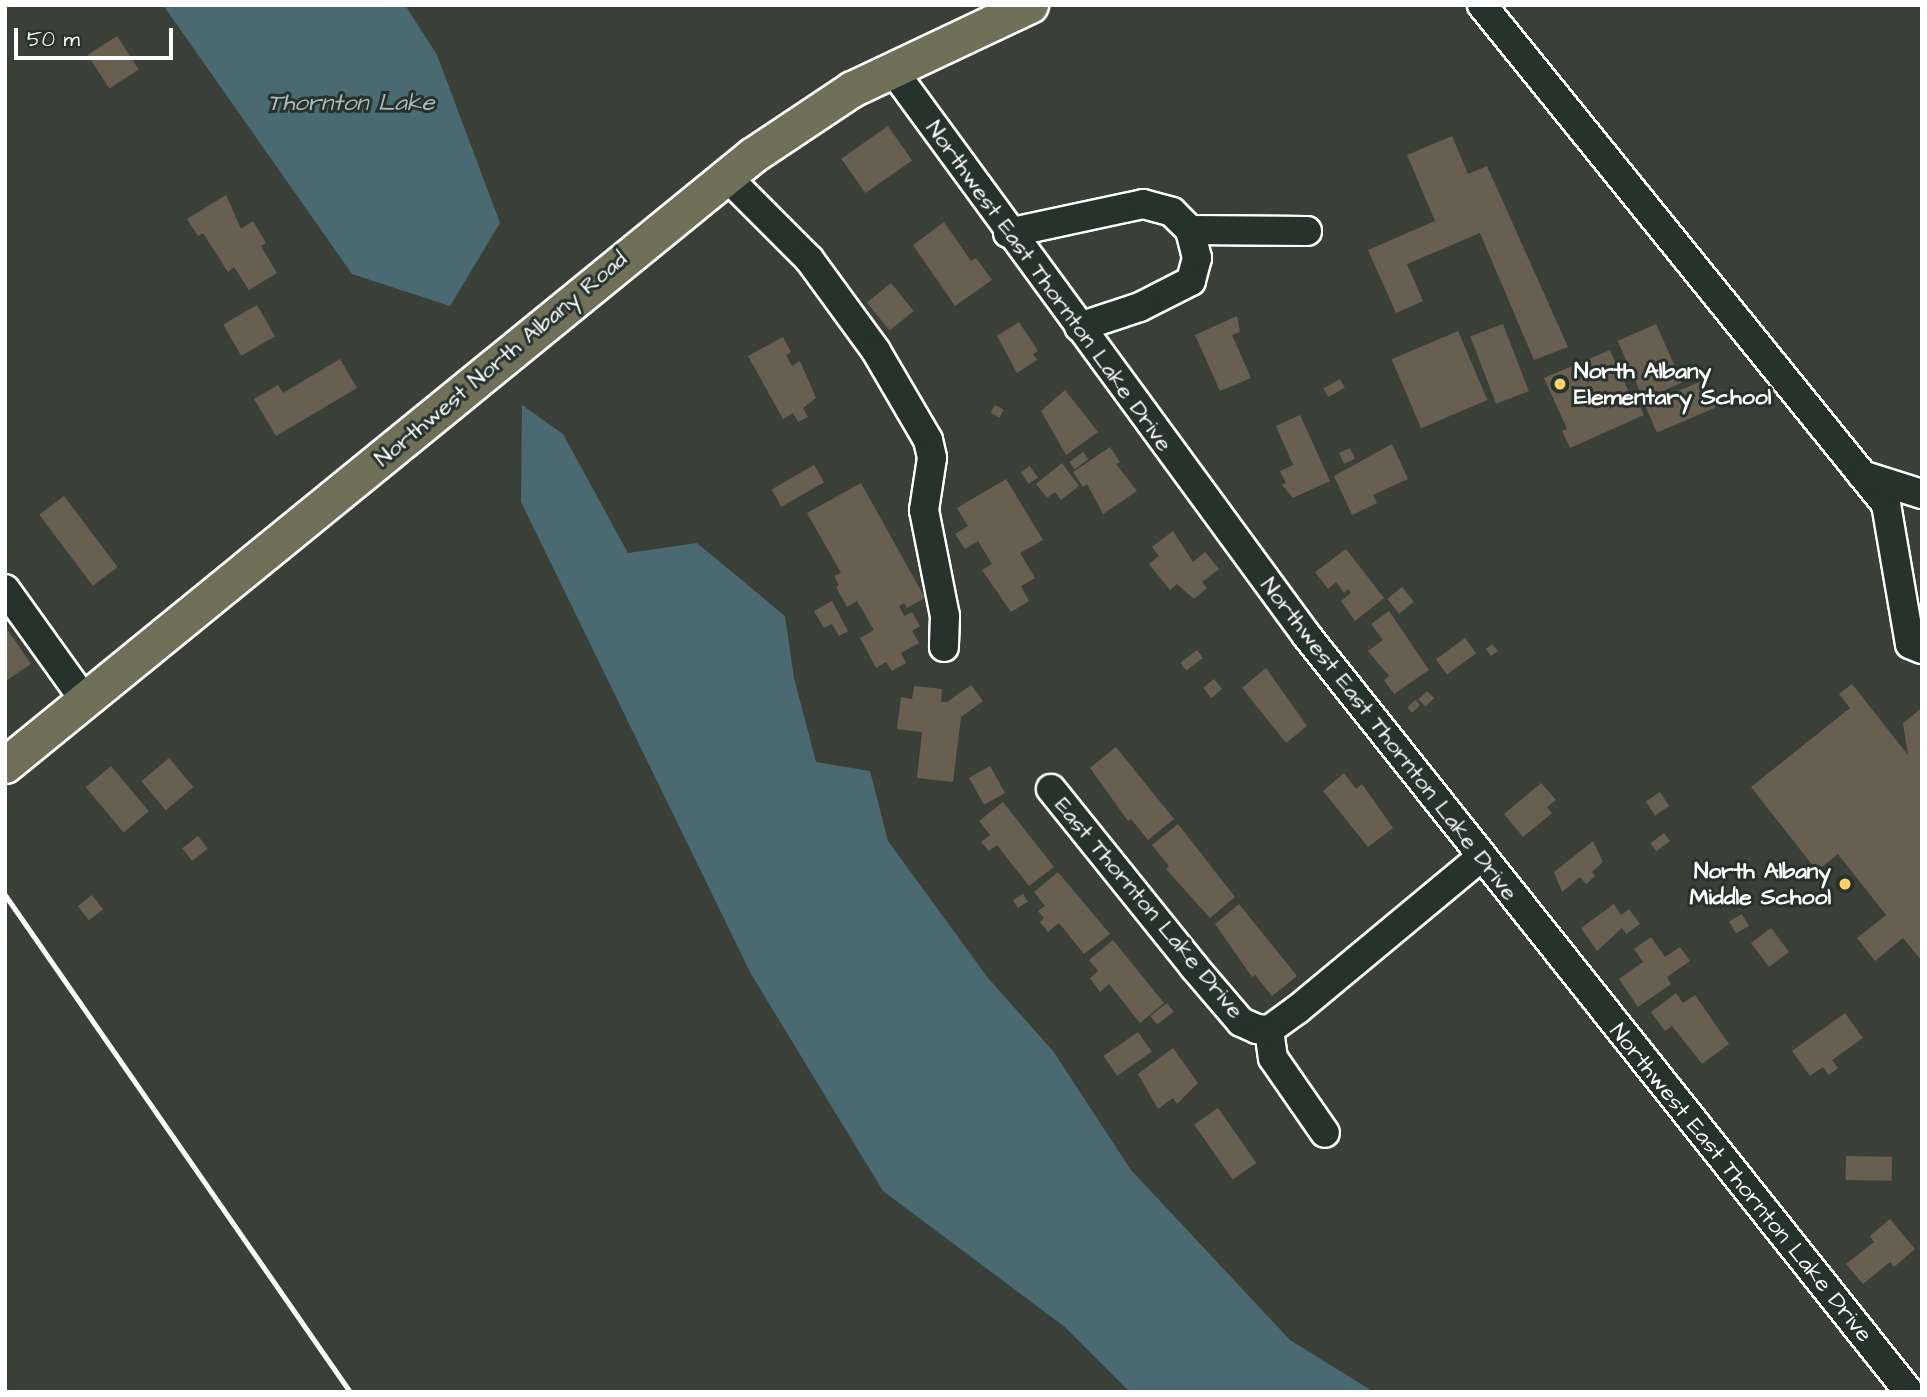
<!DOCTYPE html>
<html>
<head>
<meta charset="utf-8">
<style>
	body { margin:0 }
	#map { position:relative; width:1927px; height:1397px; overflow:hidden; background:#3a4038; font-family:"Architects Daughter",sans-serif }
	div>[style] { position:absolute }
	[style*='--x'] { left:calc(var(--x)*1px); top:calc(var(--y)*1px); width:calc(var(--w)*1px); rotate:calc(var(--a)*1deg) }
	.water>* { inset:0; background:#4a6971 }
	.building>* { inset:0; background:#685f51; transform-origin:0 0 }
	.roads { filter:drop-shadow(2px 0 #fff) drop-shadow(-2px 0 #fff) drop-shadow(0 2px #fff) drop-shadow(0 -2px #fff) }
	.minor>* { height:28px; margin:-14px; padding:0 14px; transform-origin:14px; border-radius:14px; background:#26332d }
	.major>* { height:35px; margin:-17.5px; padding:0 17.5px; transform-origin:17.5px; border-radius:17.5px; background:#706f59 }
	.rail>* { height:5px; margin:-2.5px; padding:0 2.5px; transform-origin:2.5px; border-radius:2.5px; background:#fff }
	.dots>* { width:19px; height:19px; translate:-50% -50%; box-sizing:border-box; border:4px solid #26332d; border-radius:50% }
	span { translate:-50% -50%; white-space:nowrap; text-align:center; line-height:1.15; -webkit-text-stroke:6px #26332d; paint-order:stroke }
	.street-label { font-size:23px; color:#fff }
	.poi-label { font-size:23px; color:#fff; font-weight:700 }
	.left { translate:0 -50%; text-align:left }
	.right { translate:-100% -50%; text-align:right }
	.water-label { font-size:24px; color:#aebcbf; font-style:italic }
	.frame { position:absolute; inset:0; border:7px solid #fff; pointer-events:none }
	.scale { position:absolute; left:14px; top:28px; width:159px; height:32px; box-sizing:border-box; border:4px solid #fff; border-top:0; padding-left:9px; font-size:21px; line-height:24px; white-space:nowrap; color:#fff; -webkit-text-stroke:5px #26332d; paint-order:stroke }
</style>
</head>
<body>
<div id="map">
	<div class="water">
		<i style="clip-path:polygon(163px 5px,405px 5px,437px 55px,500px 223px,450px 306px,352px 274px)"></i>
		<i style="clip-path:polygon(522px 405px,563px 434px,628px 553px,697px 543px,785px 616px,794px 678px,816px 762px,870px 771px,888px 841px,988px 978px,1053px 1051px,1131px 1170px,1290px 1340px,1374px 1392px,1130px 1392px,1065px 1327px,883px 1191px,751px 974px,521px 502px)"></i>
	</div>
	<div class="building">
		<i style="left:117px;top:36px;width:40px;height:35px;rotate:57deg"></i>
		<i style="left:888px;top:126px;width:42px;height:57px;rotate:55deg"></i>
		<i style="clip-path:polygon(1452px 136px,1468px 174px,1487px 166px,1568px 347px,1534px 360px,1480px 233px,1407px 264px,1423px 301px,1396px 313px,1368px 250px,1435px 221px,1407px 155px)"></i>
		<i style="clip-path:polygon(226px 195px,241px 229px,253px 221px,266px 243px,261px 246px,277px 273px,249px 290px,234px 267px,228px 272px,203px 233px,198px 236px,187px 219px)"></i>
		<i style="clip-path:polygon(944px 222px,971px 261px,976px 258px,992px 280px,955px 306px,913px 245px)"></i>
		<i style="left:891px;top:283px;width:36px;height:31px;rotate:51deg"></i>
		<i style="left:257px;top:305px;width:36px;height:39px;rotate:60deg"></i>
		<i style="clip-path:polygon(1237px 316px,1240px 332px,1232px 335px,1251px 378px,1220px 391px,1195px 335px)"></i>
		<i style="clip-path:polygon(1019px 322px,1038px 351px,1033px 354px,1037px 360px,1017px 373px,997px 336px)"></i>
		<i style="left:1503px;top:324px;width:72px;height:35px;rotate:69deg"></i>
		<i style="left:1656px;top:324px;width:64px;height:42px;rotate:66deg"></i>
		<i style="left:1458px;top:331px;width:75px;height:72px;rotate:67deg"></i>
		<i style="clip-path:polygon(783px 337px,791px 352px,786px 355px,792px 366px,800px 361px,816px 398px,803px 408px,808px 417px,798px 422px,793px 413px,783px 419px,748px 356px)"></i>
		<i style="clip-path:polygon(1610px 350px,1633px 402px,1637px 400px,1644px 415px,1570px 448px,1562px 431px,1567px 429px,1544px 378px)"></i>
		<i style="clip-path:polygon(340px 359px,357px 388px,276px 436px,254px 399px,278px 385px,283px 393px)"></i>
		<i style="left:1340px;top:379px;width:10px;height:19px;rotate:61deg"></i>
		<i style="left:1704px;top:380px;width:30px;height:64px;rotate:67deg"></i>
		<i style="clip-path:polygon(1065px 390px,1098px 432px,1066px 455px,1041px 411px)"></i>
		<i style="left:995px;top:405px;width:10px;height:9px;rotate:29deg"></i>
		<i style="clip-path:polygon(1300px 415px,1330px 481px,1293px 498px,1282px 485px,1286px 483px,1280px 471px,1293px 465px,1276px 426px)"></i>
		<i style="clip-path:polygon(1392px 444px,1408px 479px,1373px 495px,1377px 503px,1352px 515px,1334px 476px)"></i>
		<i style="clip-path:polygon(1110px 447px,1120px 462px,1116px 464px,1137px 491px,1103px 514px,1087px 484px,1083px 487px,1073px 472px)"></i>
		<i style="left:1350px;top:448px;width:12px;height:12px;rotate:66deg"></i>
		<i style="left:1083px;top:452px;width:9px;height:17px;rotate:54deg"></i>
		<i style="clip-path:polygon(1062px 463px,1079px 486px,1061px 500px,1055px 492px,1047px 498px,1036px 484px)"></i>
		<i style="left:814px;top:465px;width:20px;height:49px;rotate:60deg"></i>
		<i style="left:1030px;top:466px;width:14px;height:11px;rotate:56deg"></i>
		<i style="clip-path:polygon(1006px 479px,1043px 540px,1020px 553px,1035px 578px,1021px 586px,1029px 601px,1011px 612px,982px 570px,992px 564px,978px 541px,965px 549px,955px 534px,968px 526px,957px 508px)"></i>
		<i style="clip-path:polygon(861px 483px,925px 598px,907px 608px,904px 603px,899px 606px,904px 616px,912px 612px,920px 626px,912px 631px,919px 643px,901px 653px,906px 663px,892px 671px,886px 662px,876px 668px,860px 638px,874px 630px,857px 601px,847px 607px,836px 587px,839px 585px,834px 576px,841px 573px,807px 513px)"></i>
		<i style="left:64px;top:496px;width:89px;height:31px;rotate:53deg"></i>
		<i style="clip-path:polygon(1173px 531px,1193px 562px,1205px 552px,1219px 569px,1202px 582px,1207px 588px,1194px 599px,1177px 584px,1170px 590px,1149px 564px,1159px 556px,1152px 547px)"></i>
		<i style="clip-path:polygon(1346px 549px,1384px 598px,1355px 621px,1341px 601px,1351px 593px,1348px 589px,1344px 593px,1336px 582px,1328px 589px,1315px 572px)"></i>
		<i style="left:1402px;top:587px;width:19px;height:19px;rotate:51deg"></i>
		<i style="clip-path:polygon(832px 601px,848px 631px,839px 636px,832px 624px,824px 628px,814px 611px)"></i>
		<i style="clip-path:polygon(1389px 611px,1429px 670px,1394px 694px,1384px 680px,1389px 676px,1368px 651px,1383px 640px,1371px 624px)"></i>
		<i style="clip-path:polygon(5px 626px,31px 664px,7px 680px,5px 678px)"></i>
		<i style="left:1465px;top:638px;width:19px;height:36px;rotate:54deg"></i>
		<i style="clip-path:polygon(1492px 644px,1498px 651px,1491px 656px,1486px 649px)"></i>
		<i style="left:1197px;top:650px;width:10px;height:21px;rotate:53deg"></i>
		<i style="clip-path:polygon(1266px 668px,1307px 726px,1286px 743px,1242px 688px)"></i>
		<i style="left:1214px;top:679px;width:13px;height:14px;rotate:51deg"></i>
		<i style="clip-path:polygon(1852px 684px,1908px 755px,1903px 723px,1922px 708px,1922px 961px,1903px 938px,1875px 961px,1857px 938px,1886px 915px,1838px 854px,1817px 871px,1751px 787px,1850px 708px,1839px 694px)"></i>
		<i style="clip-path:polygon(971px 685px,983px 701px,961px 717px,953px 782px,917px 778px,922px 732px,897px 729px,901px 697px,912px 699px,914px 686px,942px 689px,941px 702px,947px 702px)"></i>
		<i style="left:1427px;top:691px;width:10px;height:12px;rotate:45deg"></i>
		<i style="left:1415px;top:700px;width:7px;height:11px;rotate:45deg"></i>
		<i style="clip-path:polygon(1116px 747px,1174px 819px,1148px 840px,1131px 819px,1128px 821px,1090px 768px)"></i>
		<i style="left:169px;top:758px;width:38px;height:36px;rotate:50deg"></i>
		<i style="left:111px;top:766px;width:59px;height:33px;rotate:50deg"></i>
		<i style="left:990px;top:766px;width:31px;height:24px;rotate:61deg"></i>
		<i style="clip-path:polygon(1344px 773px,1356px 789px,1362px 784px,1393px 828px,1368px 847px,1323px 791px)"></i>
		<i style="clip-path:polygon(1541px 783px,1556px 800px,1547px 807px,1552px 813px,1523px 837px,1504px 814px)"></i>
		<i style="left:1660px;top:792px;width:17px;height:17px;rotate:57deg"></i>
		<i style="clip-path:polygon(1003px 802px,1054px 867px,1029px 886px,997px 845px,989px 851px,981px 842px,990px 835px,979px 821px)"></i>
		<i style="clip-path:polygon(1178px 824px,1235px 897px,1210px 918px,1166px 869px,1169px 866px,1152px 845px)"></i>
		<i style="left:1664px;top:833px;width:10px;height:17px;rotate:53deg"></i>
		<i style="left:198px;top:836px;width:16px;height:20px;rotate:52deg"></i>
		<i style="clip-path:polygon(1593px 841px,1603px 862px,1592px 872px,1595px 876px,1586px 884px,1580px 877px,1562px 892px,1554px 872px)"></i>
		<i style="clip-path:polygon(1058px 872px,1110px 934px,1084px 954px,1059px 923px,1048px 932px,1040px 922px,1044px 918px,1038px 911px,1045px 906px,1034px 892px)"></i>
		<i style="left:1023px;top:894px;width:9px;height:12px;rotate:58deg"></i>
		<i style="left:92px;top:895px;width:18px;height:18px;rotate:52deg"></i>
		<i style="clip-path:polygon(1239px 904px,1297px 976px,1272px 996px,1255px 975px,1252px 977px,1215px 924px)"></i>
		<i style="clip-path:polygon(1614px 904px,1621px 915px,1629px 909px,1640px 924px,1626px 934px,1622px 928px,1597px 951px,1581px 928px)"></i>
		<i style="left:1742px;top:914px;width:14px;height:15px;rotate:60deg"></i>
		<i style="left:1771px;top:928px;width:30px;height:25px;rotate:53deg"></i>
		<i style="clip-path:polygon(1651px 937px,1665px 957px,1680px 947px,1690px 961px,1667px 977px,1671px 984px,1638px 1007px,1619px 979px,1643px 962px,1634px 949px)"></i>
		<i style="clip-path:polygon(1113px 940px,1164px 1003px,1140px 1023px,1109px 984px,1100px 992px,1090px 978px,1098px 971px,1089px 960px)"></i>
		<i style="clip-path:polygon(1676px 993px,1683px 1003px,1695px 995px,1729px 1044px,1702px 1064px,1672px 1026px,1665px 1031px,1651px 1012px)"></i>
		<i style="left:1167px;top:1003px;width:11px;height:21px;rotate:52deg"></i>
		<i style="clip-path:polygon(1845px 1013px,1863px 1038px,1832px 1060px,1838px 1068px,1829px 1075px,1823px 1067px,1810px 1076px,1792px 1051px)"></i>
		<i style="left:1138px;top:1032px;width:24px;height:42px;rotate:55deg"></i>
		<i style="clip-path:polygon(1173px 1048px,1198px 1083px,1177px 1104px,1173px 1098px,1158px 1109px,1138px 1074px)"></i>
		<i style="left:1218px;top:1108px;width:67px;height:29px;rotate:55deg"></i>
		<i style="left:1846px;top:1156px;width:46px;height:24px;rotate:1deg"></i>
		<i style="clip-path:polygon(1890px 1219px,1915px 1249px,1894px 1267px,1890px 1262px,1863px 1284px,1846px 1264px,1874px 1242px,1870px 1236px)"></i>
	</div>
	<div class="roads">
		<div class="minor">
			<i style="--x:1482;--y:5;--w:642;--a:51.01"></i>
			<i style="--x:1886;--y:504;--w:142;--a:80.3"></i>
			<i style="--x:1910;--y:644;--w:13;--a:23"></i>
			<i style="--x:892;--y:69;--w:703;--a:53.8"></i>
			<i style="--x:1307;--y:636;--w:966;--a:51.47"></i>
			<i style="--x:725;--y:175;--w:119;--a:45"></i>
			<i style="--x:809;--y:259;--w:114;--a:53.9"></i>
			<i style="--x:876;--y:351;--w:103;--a:59.7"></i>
			<i style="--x:928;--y:440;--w:18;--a:77"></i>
			<i style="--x:932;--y:458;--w:53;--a:98.7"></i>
			<i style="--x:924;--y:510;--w:108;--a:78.8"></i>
			<i style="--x:945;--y:616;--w:31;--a:92"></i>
			<i style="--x:1190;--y:230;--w:117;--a:0.5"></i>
			<i style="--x:1008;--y:233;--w:138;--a:-12.1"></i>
			<i style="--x:1143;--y:204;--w:30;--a:15"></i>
			<i style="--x:1172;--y:212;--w:25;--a:45"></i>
			<i style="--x:1190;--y:230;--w:29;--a:76"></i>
			<i style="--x:1197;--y:258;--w:24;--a:105"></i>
			<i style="--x:1191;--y:281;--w:57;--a:153"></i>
			<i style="--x:1140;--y:307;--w:64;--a:161.8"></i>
			<i style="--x:1862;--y:475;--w:63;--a:17.6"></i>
			<i style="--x:5;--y:589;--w:139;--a:54.4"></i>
			<i style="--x:1051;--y:789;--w:228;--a:51.2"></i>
			<i style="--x:1194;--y:967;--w:72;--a:49.5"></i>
			<i style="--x:1241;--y:1022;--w:17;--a:24"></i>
			<i style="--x:1257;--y:1029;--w:12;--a:5"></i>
			<i style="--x:1269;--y:1030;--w:36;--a:-36"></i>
			<i style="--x:1298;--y:1009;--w:236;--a:-39.7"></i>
			<i style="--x:1269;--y:1030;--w:28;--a:82"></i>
			<i style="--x:1273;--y:1058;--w:91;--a:55.3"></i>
		</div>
		<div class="major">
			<i style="--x:5;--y:765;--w:965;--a:-39.2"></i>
			<i style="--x:753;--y:155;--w:119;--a:-33.7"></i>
			<i style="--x:852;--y:89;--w:197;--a:-25.3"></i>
		</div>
	</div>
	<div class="rail">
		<i style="--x:5;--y:895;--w:605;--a:55.23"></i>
	</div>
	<div class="dots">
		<i style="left:1560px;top:384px;background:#ffd166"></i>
		<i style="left:1845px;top:884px;background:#ffd166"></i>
	</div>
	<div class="street-label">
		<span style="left:1049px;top:286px;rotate:54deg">Northwest East Thornton Lake Drive</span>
		<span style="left:501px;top:359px;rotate:-40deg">Northwest North Albany Road</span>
		<span style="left:1389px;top:739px;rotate:52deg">Northwest East Thornton Lake Drive</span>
		<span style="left:1149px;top:908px;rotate:50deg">East Thornton Lake Drive</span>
		<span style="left:1741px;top:1183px;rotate:51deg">Northwest East Thornton Lake Drive</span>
	</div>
	<div class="poi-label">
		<span class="left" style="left:1574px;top:384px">North Albany<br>Elementary School</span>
		<span class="right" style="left:1831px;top:884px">North Albany<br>Middle School</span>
	</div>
	<div class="water-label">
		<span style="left:351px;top:104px">Thornton Lake</span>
	</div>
	<div class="frame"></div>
	<div class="scale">50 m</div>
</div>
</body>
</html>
